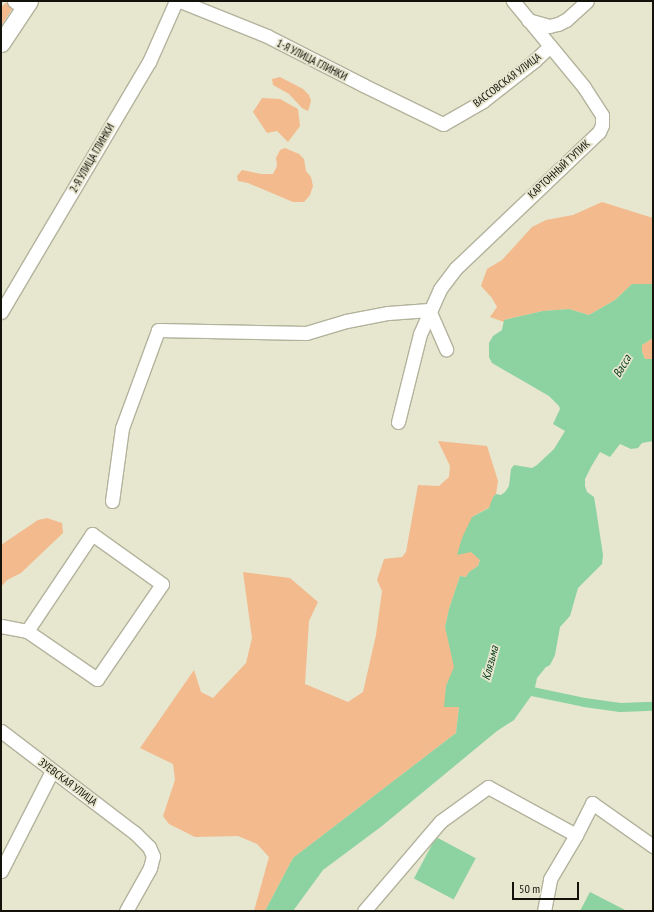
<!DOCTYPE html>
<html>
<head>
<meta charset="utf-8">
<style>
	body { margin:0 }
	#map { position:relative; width:654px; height:912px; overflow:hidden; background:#e7e6cf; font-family:"PT Sans Narrow",sans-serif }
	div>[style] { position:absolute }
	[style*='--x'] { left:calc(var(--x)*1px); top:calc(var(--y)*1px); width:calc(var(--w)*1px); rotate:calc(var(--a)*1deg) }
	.green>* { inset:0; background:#f3ba8d }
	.water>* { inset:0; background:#8dd2a1; transform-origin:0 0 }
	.canal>* { height:9px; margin:-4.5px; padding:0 4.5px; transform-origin:4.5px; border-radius:4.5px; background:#8dd2a1 }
	.roads { filter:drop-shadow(1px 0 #b3b39d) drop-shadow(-1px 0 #b3b39d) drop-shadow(0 1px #b3b39d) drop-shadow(0 -1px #b3b39d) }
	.minor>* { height:13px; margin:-6.5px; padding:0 6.5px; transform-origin:6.5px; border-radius:6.5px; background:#fff }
	.major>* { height:17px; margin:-8.5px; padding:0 8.5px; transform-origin:8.5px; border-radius:8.5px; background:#fff }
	span { translate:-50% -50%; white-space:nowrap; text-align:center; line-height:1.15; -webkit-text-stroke:3.5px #e7e6cf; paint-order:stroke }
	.street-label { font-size:11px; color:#13130b }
	.water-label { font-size:12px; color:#003718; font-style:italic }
	.frame { position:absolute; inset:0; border:2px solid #13130b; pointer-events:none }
	.scale { position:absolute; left:512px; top:882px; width:67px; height:18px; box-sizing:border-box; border:2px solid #13130b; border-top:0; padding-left:5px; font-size:12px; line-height:14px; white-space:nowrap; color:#13130b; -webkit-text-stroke:3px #e7e6cf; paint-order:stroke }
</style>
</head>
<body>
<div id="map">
	<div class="green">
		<i style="clip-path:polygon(6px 3px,10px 4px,12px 9px,1px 26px,1px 7px)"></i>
		<i style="clip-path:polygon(280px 77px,303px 89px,309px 95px,311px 101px,308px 111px,302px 108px,289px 94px,273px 85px,272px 79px)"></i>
		<i style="clip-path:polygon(262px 98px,280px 99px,298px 109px,300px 126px,288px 142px,277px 131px,267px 133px,253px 112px)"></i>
		<i style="clip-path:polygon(285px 148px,299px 154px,304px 159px,306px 171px,311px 177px,313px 186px,310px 195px,304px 202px,293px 202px,248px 183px,238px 181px,237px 176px,242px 170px,261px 174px,273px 174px,277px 166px,276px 158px,280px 150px)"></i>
		<i style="clip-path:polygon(602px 202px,653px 218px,653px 284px,632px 284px,615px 300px,589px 315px,569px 309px,543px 311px,504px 320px,504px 322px,490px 317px,497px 307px,492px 298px,481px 286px,487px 269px,502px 260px,532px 227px,546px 220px,573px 215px)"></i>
		<i style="clip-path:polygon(653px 338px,653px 359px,645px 359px,642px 352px,642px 345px)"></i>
		<i style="clip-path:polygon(438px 441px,487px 446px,498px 481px,496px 494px,493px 497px,490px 507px,472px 517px,471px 552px,480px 559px,478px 566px,469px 572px,466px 577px,460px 576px,449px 609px,445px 627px,455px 667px,446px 686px,445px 707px,459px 707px,456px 733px,293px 858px,265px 911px,254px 911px,269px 857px,257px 844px,238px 836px,195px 837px,169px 824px,163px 816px,175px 780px,173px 764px,140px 748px,194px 670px,201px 692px,213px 698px,246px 663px,252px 638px,243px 572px,290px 578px,318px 602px,309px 621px,305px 684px,348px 702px,363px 692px,376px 635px,382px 591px,377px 580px,384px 559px,402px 557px,406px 552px,418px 485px,439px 486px,449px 477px,450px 466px)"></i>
		<i style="clip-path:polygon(47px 518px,62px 523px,63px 533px,21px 573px,7px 580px,1px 587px,1px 545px,38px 520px)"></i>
	</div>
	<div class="water">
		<i style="clip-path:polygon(632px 284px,653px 284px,653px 338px,642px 345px,642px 352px,645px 359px,653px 359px,653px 441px,642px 443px,638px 448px,631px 449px,620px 444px,610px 457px,600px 452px,591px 467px,585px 479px,585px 486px,587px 492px,594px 497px,596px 509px,603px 555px,602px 564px,578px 588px,570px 616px,560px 627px,555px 655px,550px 665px,546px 667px,537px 678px,534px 692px,514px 720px,497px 731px,382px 826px,323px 870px,293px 911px,265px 911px,293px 858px,456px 733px,459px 707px,444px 707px,446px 686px,454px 667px,445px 627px,449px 609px,460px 576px,466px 577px,469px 572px,478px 566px,480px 560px,471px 552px,457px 555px,462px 538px,472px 517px,489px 508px,493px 497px,496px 494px,501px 495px,505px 492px,509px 486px,511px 469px,514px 465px,532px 468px,537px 465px,554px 449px,565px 431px,553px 424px,560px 409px,559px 406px,549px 396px,492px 363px,489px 357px,489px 343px,493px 336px,502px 330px,504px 320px,543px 311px,569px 309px,589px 315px,615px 300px)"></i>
		<i style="left:436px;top:837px;width:45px;height:47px;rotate:28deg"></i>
		<i style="clip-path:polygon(590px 892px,627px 911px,580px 911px)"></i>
	</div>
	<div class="canal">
		<i style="--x:522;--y:689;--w:63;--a:11.8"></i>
		<i style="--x:584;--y:702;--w:36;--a:8"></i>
		<i style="--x:620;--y:707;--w:33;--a:-2"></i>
	</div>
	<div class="roads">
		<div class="minor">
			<i style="--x:14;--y:1;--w:12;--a:35"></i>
			<i style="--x:180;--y:1;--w:94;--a:21.9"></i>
			<i style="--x:267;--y:36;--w:108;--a:27"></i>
			<i style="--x:363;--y:85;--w:89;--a:26"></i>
			<i style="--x:443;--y:124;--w:46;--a:-29.9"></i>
			<i style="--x:483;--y:101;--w:65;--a:-38.1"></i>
			<i style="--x:534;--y:61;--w:22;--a:-43"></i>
			<i style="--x:528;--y:20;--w:22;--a:16"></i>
			<i style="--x:549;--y:26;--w:9;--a:-13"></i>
			<i style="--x:558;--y:24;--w:9;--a:-27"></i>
			<i style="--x:566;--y:20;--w:28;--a:-42"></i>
			<i style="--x:429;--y:310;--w:43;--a:66.4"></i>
			<i style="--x:1;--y:312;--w:291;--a:-59.4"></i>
			<i style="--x:149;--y:62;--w:67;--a:-66.1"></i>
			<i style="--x:398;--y:422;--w:91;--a:-76"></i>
			<i style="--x:420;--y:334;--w:49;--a:-66"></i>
			<i style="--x:440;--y:289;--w:26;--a:-53"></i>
			<i style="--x:456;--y:268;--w:197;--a:-43.6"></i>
			<i style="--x:599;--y:132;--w:8;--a:-67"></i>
			<i style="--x:602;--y:125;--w:10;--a:-90"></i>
			<i style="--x:602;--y:115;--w:33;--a:-123"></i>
			<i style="--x:584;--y:87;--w:112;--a:-129.5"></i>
			<i style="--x:112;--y:501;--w:74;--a:-82.2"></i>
			<i style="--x:122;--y:428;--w:104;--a:-69.8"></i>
			<i style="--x:158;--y:330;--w:148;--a:1.2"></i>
			<i style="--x:306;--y:333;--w:42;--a:-16.7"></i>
			<i style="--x:346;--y:321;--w:43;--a:-10.8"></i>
			<i style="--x:388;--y:313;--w:41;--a:-4.2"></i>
			<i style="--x:1;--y:626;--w:26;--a:11"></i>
			<i style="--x:27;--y:631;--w:85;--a:34.4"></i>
			<i style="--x:97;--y:679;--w:115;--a:-55.6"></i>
			<i style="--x:162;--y:584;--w:86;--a:-144.5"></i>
			<i style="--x:92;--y:534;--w:117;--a:123.8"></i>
			<i style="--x:1;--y:731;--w:168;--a:37.3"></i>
			<i style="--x:135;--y:833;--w:20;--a:45"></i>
			<i style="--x:149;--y:847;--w:10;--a:66"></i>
			<i style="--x:153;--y:856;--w:12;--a:104"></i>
			<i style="--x:150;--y:868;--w:49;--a:119.2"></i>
			<i style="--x:1;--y:871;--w:112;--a:-63"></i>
			<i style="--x:364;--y:911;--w:118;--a:-49.5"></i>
			<i style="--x:441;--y:821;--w:58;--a:-35.9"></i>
			<i style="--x:488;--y:787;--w:100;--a:28.6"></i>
			<i style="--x:576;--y:835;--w:36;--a:-63"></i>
			<i style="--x:592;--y:803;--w:75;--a:35.2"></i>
			<i style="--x:544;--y:911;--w:33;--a:-79"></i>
			<i style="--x:550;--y:879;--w:51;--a:-59.4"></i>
		</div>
		<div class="major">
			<i style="--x:1;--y:43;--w:50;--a:-56.3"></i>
		</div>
	</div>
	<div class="street-label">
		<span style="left:312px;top:60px;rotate:27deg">1-Я УЛИЦА ГЛИНКИ</span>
		<span style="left:507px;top:80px;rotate:-37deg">ВАССОВСКАЯ УЛИЦА</span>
		<span style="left:92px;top:158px;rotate:-60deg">2-Я УЛИЦА ГЛИНКИ</span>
		<span style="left:559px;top:169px;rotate:-43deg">КАРТОННЫЙ ТУПИК</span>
		<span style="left:68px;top:782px;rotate:37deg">ЗУЕВСКАЯ УЛИЦА</span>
	</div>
	<div class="water-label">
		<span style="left:622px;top:366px;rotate:-59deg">Васса</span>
		<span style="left:490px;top:663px;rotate:-75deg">Клязьма</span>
	</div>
	<div class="frame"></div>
	<div class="scale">50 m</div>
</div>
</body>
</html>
